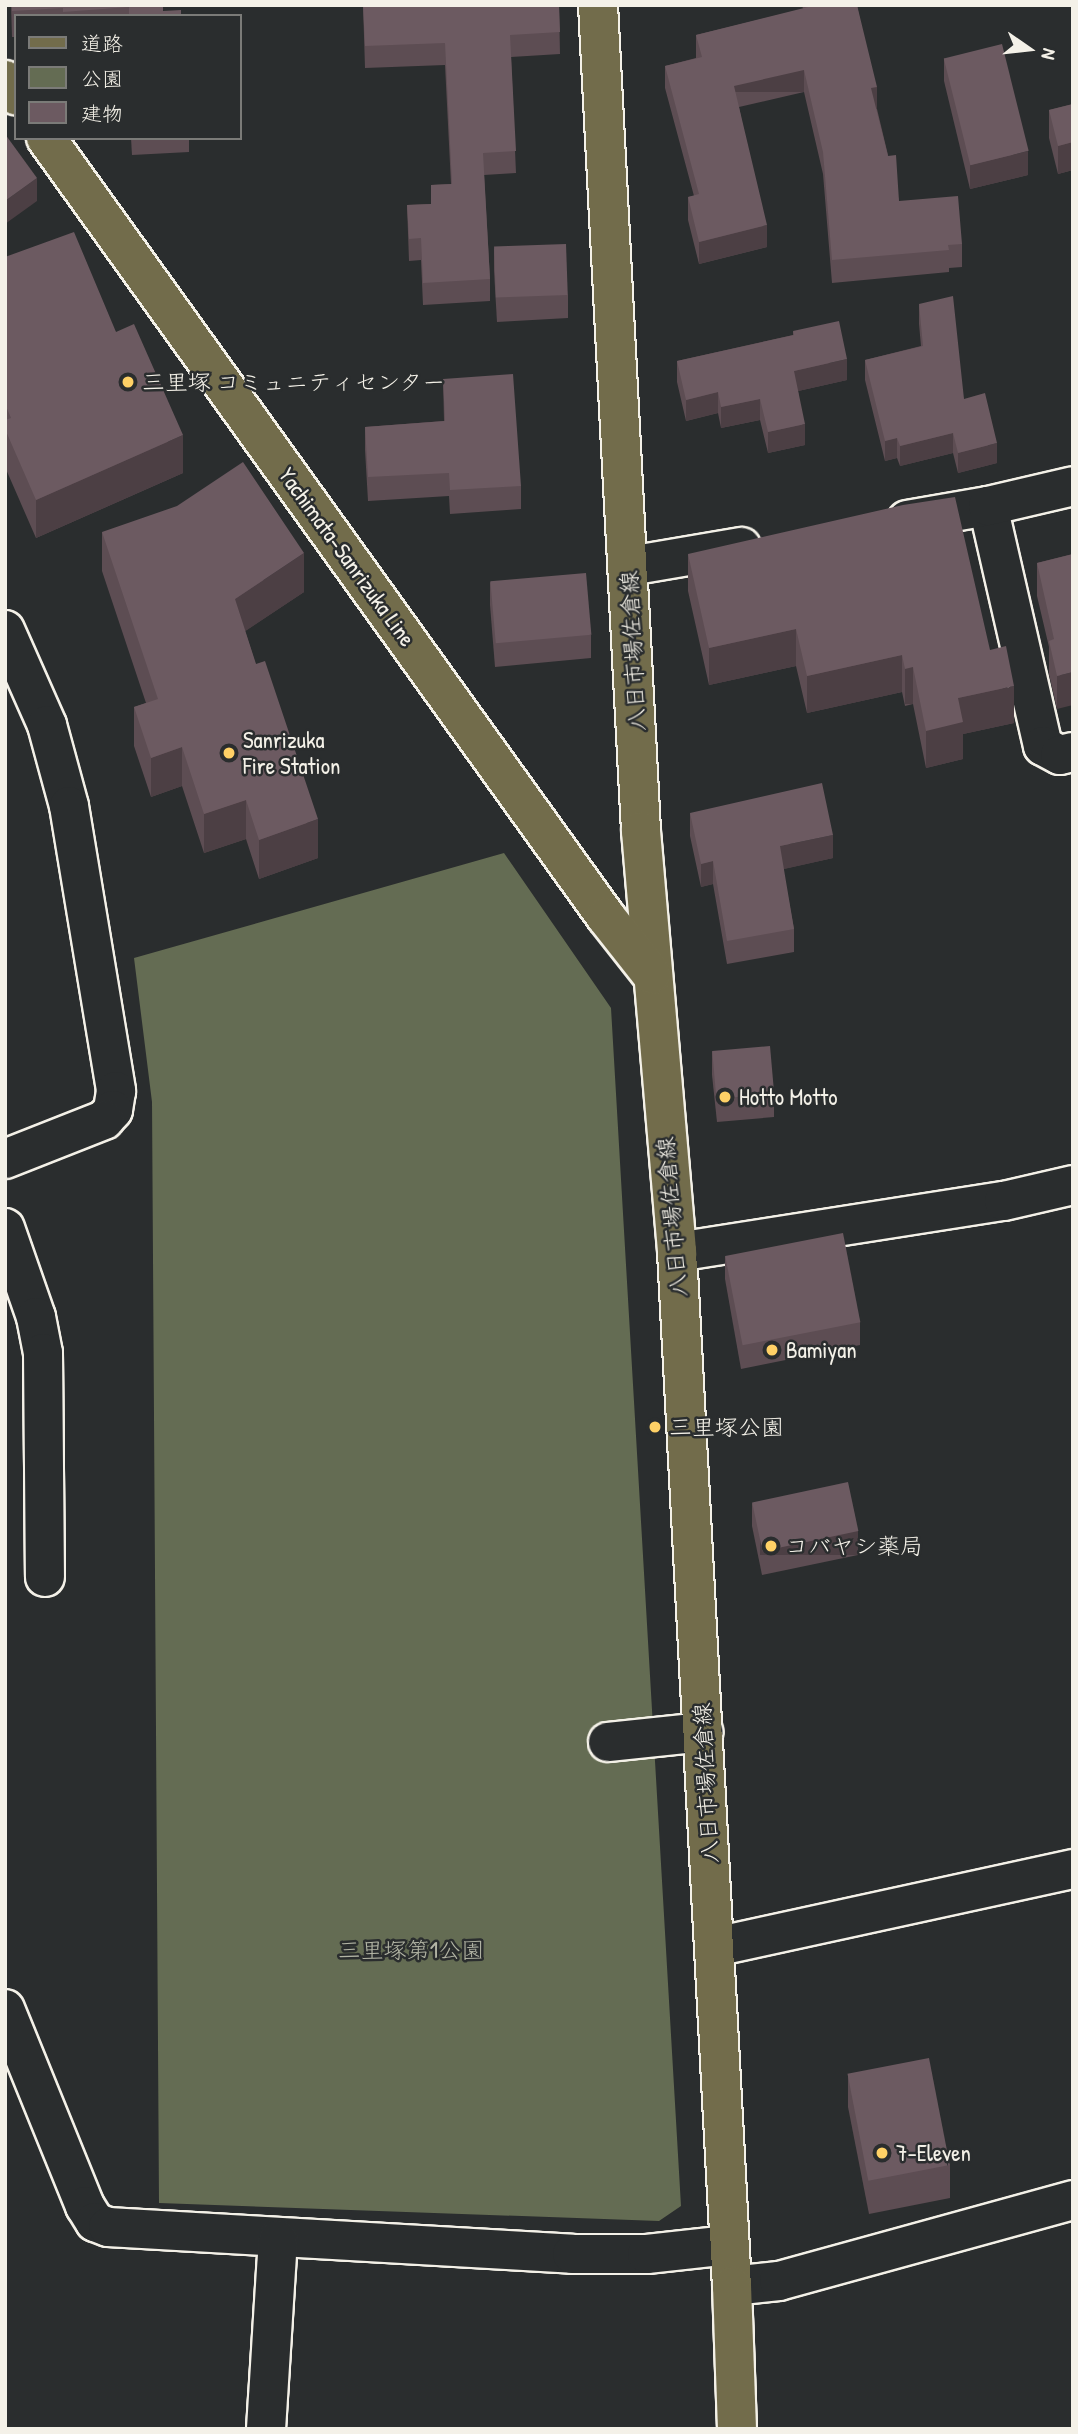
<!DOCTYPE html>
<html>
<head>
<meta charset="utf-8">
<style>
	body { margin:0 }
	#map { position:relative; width:1078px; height:2434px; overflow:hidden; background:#2a2d2e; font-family:"Patrick Hand","Klee One",sans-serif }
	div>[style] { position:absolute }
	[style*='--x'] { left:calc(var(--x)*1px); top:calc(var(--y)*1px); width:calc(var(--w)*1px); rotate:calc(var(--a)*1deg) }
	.green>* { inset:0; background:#646c53 }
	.roads { filter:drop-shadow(2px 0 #f4f1e8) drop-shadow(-2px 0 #f4f1e8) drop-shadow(0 2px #f4f1e8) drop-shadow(0 -2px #f4f1e8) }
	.minor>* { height:38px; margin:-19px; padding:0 19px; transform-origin:19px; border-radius:19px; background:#2a2d2e }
	.major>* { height:38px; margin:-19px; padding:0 19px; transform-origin:19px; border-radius:19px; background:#726c4b }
	.wall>* { inset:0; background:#5d4d53 }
	.shaded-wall>* { inset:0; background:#4c3f44; transform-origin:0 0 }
	.building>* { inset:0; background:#6c5a61; transform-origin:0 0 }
	.dots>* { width:19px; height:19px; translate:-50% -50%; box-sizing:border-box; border:4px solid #2a2d2e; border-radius:50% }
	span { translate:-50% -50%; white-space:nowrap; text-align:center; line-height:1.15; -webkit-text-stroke:5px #2a2d2e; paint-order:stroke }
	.poi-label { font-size:23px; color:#f4f1e8 }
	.left { translate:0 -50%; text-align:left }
	.street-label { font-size:23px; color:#f4f1e8 }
	.park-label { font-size:23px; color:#b3b5a5 }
	.frame { position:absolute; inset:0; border:7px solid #f4f1e8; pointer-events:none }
	.legend { position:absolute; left:14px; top:14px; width:228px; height:126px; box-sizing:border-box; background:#2a2d2e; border:2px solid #7b7b78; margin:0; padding:9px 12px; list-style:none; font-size:21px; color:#f4f1e8 }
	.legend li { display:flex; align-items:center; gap:14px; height:35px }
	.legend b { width:35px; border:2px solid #7b7b78 }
	.north { position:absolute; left:994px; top:14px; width:70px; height:70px; -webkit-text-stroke:5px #2a2d2e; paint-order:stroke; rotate:104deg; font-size:19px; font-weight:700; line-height:28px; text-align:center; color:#f4f1e8 }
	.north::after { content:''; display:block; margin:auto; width:24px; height:32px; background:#f4f1e8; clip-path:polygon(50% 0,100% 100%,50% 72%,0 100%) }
</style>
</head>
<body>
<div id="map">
	<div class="green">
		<i style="clip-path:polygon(504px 853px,611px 1008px,681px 2206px,659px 2221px,159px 2203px,152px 1102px,134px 958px)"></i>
	</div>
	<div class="roads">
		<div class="minor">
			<i style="--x:988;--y:506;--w:246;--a:77.1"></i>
			<i style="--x:1043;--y:746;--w:19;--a:28"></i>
			<i style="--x:1060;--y:755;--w:13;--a:-13"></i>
			<i style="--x:907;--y:520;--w:82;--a:-9.8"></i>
			<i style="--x:988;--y:506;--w:87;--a:-13.2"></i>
			<i style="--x:629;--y:566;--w:114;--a:-9.6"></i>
			<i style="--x:5;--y:630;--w:104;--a:66.1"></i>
			<i style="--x:47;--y:725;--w:84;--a:74.8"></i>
			<i style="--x:69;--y:806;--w:289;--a:80.6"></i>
			<i style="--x:116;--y:1091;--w:19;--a:99"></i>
			<i style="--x:113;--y:1110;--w:13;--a:132"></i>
			<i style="--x:104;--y:1120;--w:106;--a:158.5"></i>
			<i style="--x:5;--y:1228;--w:94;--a:70.8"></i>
			<i style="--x:36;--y:1317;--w:37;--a:79"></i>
			<i style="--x:43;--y:1353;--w:224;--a:89.5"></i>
			<i style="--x:677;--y:1252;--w:331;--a:-8.9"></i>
			<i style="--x:1004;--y:1201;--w:71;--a:-13.1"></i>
			<i style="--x:608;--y:1742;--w:96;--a:-6"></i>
			<i style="--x:715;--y:1947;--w:366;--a:-12.3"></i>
			<i style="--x:5;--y:2009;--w:213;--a:67.9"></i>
			<i style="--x:85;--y:2206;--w:19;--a:58"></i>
			<i style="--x:95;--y:2222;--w:14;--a:21"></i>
			<i style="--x:108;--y:2227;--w:465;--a:3.3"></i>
			<i style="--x:572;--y:2254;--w:75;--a:0"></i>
			<i style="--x:647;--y:2254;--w:82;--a:-6.3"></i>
			<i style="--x:732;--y:2286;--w:47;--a:-6.1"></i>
			<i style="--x:779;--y:2281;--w:305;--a:-15.4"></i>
			<i style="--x:266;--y:2429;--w:190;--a:-86.4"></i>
		</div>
		<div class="major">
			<i style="--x:598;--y:5;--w:827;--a:87.02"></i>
			<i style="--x:641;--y:831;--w:423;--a:85.1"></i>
			<i style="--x:677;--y:1252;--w:1035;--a:86.96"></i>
			<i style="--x:732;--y:2286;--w:143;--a:88"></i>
			<i style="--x:5;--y:80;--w:19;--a:54"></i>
			<i style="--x:46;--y:138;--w:959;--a:54.29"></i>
			<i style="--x:606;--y:917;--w:73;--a:51.7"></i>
		</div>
	</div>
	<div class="wall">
		<i style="clip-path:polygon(11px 5px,163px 5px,163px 11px,181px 16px,16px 16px,16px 37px,12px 37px)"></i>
		<i style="clip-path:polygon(363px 5px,559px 5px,560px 54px,511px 57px,516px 173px,484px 175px,490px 279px,490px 301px,423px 305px,421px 260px,409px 261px,407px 205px,431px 204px,431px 185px,451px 184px,445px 65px,365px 68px)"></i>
		<i style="clip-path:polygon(802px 5px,857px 5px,877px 109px,899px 201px,962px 244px,962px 267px,949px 268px,949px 272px,832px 283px,823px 174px,804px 92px,739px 107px,767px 247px,699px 264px,688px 220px,688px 197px,694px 196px,665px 88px,665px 66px,696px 58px,696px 35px,803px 9px)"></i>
		<i style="clip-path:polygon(944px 58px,1028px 175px,970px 189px,944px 81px)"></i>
		<i style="clip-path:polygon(1073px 104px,1073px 170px,1058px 174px,1049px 138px,1049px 110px)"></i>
		<i style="clip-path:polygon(131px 138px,189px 138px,189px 152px,132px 155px)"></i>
		<i style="clip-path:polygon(494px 248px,568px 295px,568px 318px,497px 322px,494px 271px)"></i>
		<i style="clip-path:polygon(5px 257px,116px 332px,183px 473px,36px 538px,5px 467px)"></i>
		<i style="clip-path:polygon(919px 304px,964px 399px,997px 463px,958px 473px,953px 453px,900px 466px,897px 458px,885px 461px,865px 380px,865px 360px,921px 346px,919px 324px)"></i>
		<i style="clip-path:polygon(793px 331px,847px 380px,798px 391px,805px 445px,768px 453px,760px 420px,721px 428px,718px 413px,686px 421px,677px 382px,677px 361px,793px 335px)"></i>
		<i style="clip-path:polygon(443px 379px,521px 486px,521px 509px,450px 514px,449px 496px,368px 501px,365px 450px,365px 427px,444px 421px)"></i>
		<i style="clip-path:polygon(102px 532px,304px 592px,245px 631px,318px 858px,259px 879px,246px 839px,204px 853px,182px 786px,151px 797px,134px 746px,134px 707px,146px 703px,102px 571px)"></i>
		<i style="clip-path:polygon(688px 554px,990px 650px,1014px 723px,963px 734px,963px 759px,926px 768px,913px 704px,905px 706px,902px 692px,807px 713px,796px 666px,709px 685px,688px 591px)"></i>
		<i style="clip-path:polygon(1073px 554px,1057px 709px,1049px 674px,1049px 647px,1037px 596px,1037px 563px)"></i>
		<i style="clip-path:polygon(490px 582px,591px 635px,591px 658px,495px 667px,490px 605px)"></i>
		<i style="clip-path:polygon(690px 813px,833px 858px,783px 869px,794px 929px,794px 952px,727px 964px,713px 884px,701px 887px,690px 836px)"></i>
		<i style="clip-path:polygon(712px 1051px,774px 1094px,774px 1117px,717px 1122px,712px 1075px)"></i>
		<i style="clip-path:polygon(725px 1256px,860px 1322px,860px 1345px,741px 1369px,725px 1279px)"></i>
		<i style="clip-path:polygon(752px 1503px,858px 1555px,762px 1575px,752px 1526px)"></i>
		<i style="clip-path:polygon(848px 2074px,950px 2165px,950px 2198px,869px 2214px,848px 2107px)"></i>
	</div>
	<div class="shaded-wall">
		<i style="left:804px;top:70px;width:22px;height:72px;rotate:90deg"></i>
		<i style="left:877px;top:87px;width:22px;height:6px;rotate:90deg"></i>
		<i style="clip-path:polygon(1073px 142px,1073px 170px,1058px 174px,1058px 146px)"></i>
		<i style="clip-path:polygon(1028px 151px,1028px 175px,970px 189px,970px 165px)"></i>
		<i style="clip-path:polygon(37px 178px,37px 201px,5px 224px,5px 201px)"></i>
		<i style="clip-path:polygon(767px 225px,767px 247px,699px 264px,699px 242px)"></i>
		<i style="clip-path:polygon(847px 359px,847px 380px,794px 392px,794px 371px)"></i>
		<i style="clip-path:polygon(718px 392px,718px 413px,686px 421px,686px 400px)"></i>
		<i style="clip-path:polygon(760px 399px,760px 420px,721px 428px,721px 407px)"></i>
		<i style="clip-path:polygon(805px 424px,805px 445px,768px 453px,768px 432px)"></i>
		<i style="clip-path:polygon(953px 433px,953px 453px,900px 466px,900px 446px)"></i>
		<i style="clip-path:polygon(183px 435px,183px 473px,36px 538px,36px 500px)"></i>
		<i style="clip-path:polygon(897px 438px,897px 458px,885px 461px,885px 441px)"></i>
		<i style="clip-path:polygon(997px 443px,997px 463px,958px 473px,958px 453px)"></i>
		<i style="clip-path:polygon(304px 553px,304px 592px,235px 638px,235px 599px)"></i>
		<i style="clip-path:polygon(796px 629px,796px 666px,709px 685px,709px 648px)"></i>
		<i style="clip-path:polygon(902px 655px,902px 692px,807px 713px,807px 676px)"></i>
		<i style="left:913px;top:667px;width:37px;height:8px;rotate:90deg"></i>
		<i style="clip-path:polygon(1073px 672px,1073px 705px,1057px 709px,1057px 676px)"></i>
		<i style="clip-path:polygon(1014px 686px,1014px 723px,963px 734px,963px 759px,926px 768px,926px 731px,958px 698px)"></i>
		<i style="clip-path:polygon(182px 747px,182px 786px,151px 797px,151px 758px)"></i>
		<i style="clip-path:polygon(246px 800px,246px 839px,204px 853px,204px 814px)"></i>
		<i style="clip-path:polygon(318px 819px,318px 858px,259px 879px,259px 840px)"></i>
		<i style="clip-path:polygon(833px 835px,833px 858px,780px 870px,780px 846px)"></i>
		<i style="clip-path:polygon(713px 861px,713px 884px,701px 887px,701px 864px)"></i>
		<i style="left:858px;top:1531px;width:24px;height:98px;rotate:90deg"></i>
	</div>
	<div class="building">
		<i style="clip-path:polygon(12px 5px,163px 5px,163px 11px,181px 10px,181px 16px,129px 16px,129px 7px,63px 12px,63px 8px,12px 11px)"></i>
		<i style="clip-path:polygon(363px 5px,559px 5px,560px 32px,510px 35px,516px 151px,483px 153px,490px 279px,423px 283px,421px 238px,409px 239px,407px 205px,431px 204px,431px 185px,452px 184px,445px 43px,365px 46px)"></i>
		<i style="clip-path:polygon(807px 5px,857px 5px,877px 87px,871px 88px,888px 156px,896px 155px,899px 201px,958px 196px,962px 244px,948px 245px,949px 250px,832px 260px,823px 152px,804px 70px,734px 86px,767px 225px,699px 242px,688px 197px,699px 194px,665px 66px,702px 57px,696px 35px,808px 7px)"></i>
		<i style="left:1002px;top:44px;width:110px;height:60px;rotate:76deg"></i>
		<i style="clip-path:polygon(1073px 104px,1073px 142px,1058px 146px,1049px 110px)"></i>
		<i style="clip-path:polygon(5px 134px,37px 178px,5px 201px)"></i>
		<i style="clip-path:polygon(74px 232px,116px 332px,134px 324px,183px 435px,36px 500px,5px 429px,5px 420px,11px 418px,5px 404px,5px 257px)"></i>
		<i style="left:566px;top:244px;width:51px;height:72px;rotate:88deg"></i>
		<i style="clip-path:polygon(953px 296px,964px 399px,985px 393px,997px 443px,958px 453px,953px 433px,900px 446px,897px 438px,885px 441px,865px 360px,923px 346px,919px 304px)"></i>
		<i style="clip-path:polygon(839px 321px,847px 359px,794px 371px,805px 424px,768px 432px,760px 399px,721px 407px,718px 392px,686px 400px,677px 361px,794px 335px,793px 331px)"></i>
		<i style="clip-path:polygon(513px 374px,521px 486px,450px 490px,449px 473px,368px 477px,365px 427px,445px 421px,443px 379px)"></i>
		<i style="clip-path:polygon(243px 462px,304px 553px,235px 599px,256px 664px,265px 661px,318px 819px,259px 840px,246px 800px,204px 814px,182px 747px,151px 758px,134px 707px,158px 699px,102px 532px,177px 506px)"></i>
		<i style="clip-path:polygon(955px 497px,990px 650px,1006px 646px,1014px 686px,958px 698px,963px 722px,926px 731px,913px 667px,905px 669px,902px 655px,807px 676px,796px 629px,709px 648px,688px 554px,903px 505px)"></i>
		<i style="clip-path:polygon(1073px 554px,1073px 672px,1057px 676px,1049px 641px,1054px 639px,1037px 563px)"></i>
		<i style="left:586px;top:573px;width:62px;height:96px;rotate:85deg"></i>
		<i style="clip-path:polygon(822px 783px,833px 835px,780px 846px,794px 929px,727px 941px,713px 861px,701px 864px,690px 813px)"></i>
		<i style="left:770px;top:1046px;width:48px;height:58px;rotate:85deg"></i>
		<i style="left:843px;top:1233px;width:91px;height:120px;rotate:79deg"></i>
		<i style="left:848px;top:1482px;width:50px;height:98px;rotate:78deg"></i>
		<i style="left:929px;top:2058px;width:109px;height:83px;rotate:79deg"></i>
	</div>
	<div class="dots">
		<i style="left:128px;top:382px;background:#ffd166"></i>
		<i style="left:229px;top:753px;background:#ffd166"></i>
		<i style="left:725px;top:1097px;background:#ffd166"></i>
		<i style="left:772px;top:1350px;background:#ffd166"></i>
		<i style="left:655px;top:1427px;background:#ffd166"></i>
		<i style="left:771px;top:1546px;background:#ffd166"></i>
		<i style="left:882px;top:2153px;background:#ffd166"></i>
	</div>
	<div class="poi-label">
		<span class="left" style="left:142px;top:382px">三里塚 コミュニティセンター</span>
		<span class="left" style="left:243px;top:753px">Sanrizuka<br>Fire Station</span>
		<span class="left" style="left:739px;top:1097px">Hotto Motto</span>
		<span class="left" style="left:786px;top:1350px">Bamiyan</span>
		<span class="left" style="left:669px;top:1427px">三里塚公園</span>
		<span class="left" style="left:785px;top:1546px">コバヤシ薬局</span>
		<span class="left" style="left:896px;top:2153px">7-Eleven</span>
	</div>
	<div class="street-label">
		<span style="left:347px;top:557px;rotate:54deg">Yachimata-Sanrizuka Line</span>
		<span style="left:633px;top:651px;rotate:-93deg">八日市場佐倉線</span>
		<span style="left:672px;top:1217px;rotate:-95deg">八日市場佐倉線</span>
		<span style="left:706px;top:1783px;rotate:-93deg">八日市場佐倉線</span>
	</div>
	<div class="park-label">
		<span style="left:411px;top:1950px">三里塚第1公園</span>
	</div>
	<div class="frame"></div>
	<ul class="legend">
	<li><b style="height:9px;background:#726c4b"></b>道路</li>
	<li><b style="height:19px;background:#646c53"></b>公園</li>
	<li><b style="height:19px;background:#6c5a61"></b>建物</li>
	</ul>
	<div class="north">N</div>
</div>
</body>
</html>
